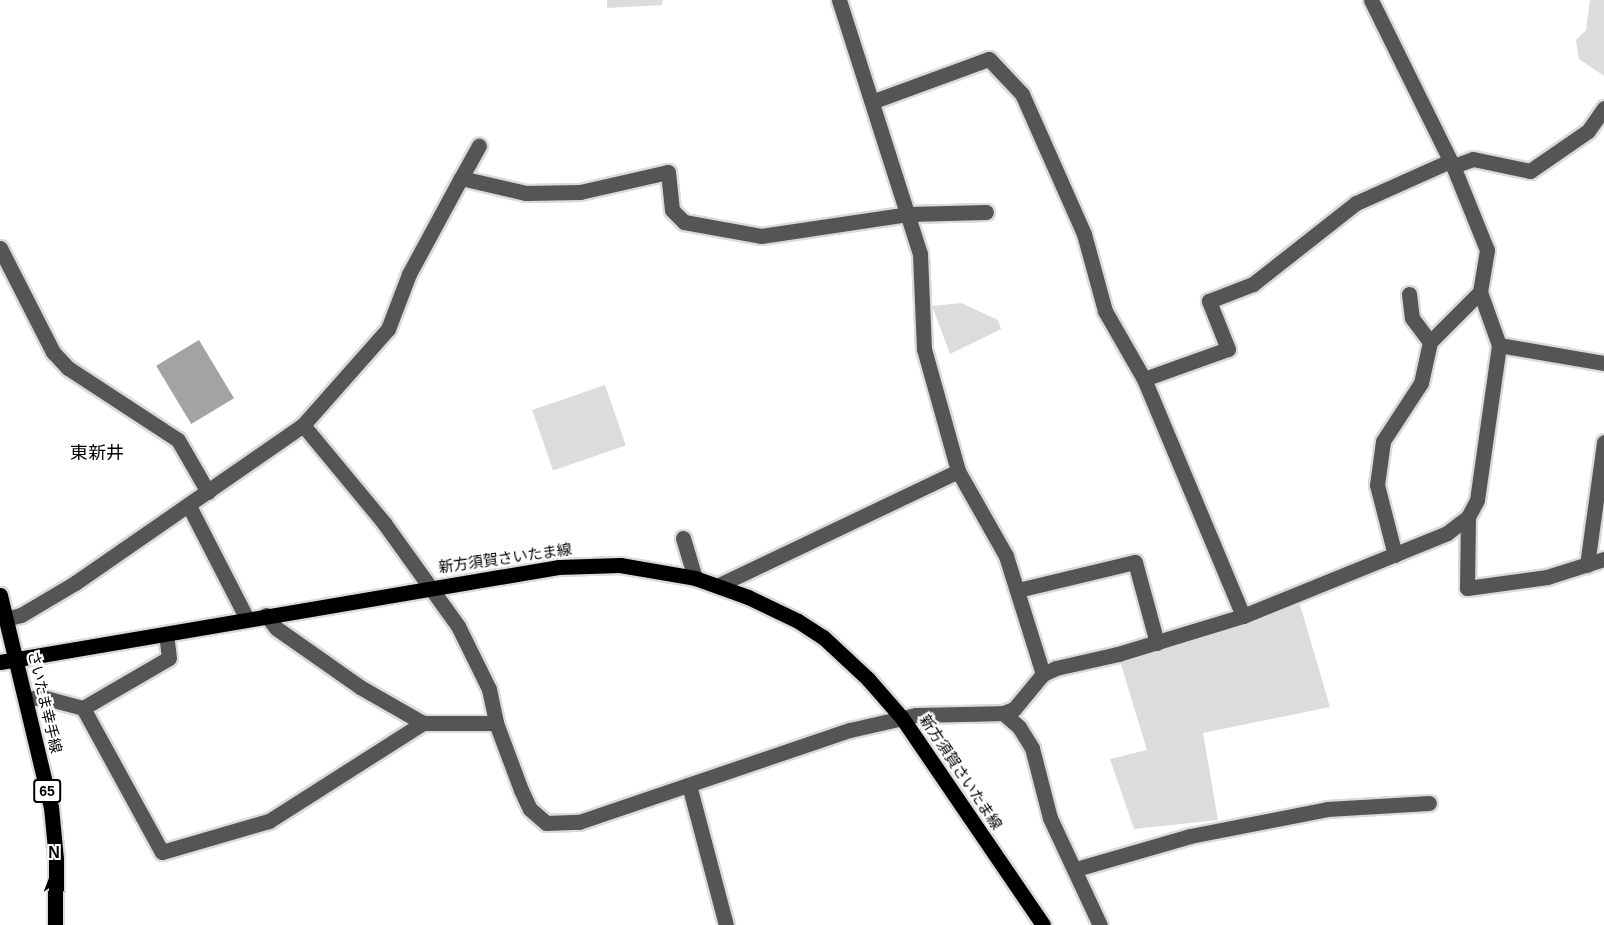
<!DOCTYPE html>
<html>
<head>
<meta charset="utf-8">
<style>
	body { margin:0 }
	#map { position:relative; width:1604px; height:925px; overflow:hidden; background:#fff; font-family:Arial,"Noto Sans JP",sans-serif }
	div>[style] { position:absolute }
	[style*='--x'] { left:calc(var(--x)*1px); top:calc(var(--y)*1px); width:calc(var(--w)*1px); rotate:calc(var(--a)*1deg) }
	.green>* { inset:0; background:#dcdcdc; transform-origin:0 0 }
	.water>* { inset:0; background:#a3a3a3; transform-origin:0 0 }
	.roads { filter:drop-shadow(2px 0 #dbdbdb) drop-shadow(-2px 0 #dbdbdb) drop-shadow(0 2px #dbdbdb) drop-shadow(0 -2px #dbdbdb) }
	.minor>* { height:15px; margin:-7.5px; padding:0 7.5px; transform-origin:7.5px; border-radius:7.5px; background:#555 }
	.major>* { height:15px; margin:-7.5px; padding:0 7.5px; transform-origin:7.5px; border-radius:7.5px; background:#000 }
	span { translate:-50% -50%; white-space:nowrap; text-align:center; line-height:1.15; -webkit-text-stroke:4.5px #fff; paint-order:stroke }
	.shield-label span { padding:2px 4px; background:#fff; border:2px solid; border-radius:4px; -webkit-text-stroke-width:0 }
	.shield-label { font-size:14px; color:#000; font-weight:700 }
	.street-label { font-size:15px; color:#000 }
	.quarter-label { font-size:18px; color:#000 }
	.north { position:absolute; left:24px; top:841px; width:60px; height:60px; -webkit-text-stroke:4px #fff; paint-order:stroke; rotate:0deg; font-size:16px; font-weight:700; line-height:24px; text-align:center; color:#000 }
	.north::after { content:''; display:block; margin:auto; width:21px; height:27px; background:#000; clip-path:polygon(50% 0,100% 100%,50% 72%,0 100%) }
</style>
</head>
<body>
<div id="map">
	<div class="green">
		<i style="clip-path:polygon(607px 0,663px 0,662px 5px,607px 8px)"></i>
		<i style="clip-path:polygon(1590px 0,1604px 0,1604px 76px,1579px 59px,1576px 40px,1586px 30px)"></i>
		<i style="clip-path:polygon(961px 303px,998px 320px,1001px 329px,950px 354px,932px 306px)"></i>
		<i style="left:605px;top:385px;width:64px;height:77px;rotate:71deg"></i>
		<i style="clip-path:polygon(1300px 605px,1330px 707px,1203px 733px,1218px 820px,1134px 829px,1110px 759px,1147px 750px,1120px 661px)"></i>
	</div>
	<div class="water">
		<i style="left:199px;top:340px;width:68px;height:50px;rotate:59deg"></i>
	</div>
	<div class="roads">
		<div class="minor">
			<i style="--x:839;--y:0;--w:267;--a:72.3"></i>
			<i style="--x:920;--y:254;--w:95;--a:87.6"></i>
			<i style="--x:924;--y:349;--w:127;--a:74.4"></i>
			<i style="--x:958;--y:471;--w:98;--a:60.5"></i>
			<i style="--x:1006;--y:556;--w:124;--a:72.6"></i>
			<i style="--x:874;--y:101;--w:122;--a:-20.1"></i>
			<i style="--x:989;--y:59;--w:48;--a:46.7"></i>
			<i style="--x:1022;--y:94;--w:153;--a:66.1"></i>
			<i style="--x:1084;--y:234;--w:80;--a:74.7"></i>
			<i style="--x:1105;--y:311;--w:78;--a:60.2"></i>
			<i style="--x:1144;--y:379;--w:257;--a:67.3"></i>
			<i style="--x:1453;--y:166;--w:21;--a:-19"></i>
			<i style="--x:1473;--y:159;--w:58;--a:11.9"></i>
			<i style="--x:1530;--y:171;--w:70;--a:-34.6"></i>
			<i style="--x:1588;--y:131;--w:28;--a:-55"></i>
			<i style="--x:461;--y:178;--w:37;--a:-61"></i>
			<i style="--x:0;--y:248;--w:117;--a:63"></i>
			<i style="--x:53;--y:352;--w:22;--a:47"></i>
			<i style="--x:68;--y:368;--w:131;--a:33.2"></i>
			<i style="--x:178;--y:440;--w:60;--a:60"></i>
			<i style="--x:1409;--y:294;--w:24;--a:83"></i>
			<i style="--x:1412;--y:318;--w:30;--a:53"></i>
			<i style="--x:1499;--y:345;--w:107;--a:9.7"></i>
			<i style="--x:1144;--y:379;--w:89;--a:-19.7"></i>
			<i style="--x:1228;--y:349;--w:52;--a:-111.6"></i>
			<i style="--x:1209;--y:301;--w:47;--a:-21.1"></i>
			<i style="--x:1253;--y:284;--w:131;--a:-38.2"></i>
			<i style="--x:1356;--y:203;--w:103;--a:-24.1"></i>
			<i style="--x:303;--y:425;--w:127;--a:50.4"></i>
			<i style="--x:384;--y:523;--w:127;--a:54.3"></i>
			<i style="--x:458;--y:626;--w:70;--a:63.8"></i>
			<i style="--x:489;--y:689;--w:35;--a:78"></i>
			<i style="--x:496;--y:723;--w:72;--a:69.5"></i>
			<i style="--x:521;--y:790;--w:21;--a:65"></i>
			<i style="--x:530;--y:809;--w:21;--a:41"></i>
			<i style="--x:546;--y:823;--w:33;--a:-2"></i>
			<i style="--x:579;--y:822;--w:286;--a:-18.8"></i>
			<i style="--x:850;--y:730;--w:68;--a:-12.8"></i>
			<i style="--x:916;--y:715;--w:87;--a:-1.3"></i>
			<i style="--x:1003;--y:713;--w:12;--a:-20"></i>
			<i style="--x:1014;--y:709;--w:45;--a:-50.4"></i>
			<i style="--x:1043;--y:674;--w:14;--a:-25"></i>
			<i style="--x:1056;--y:668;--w:64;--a:-12.7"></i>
			<i style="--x:1118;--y:654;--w:131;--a:-16.9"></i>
			<i style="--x:1243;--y:616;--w:220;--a:-22.1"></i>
			<i style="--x:1447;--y:533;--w:26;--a:-37"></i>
			<i style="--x:1468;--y:517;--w:19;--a:-62"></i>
			<i style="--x:1477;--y:500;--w:157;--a:-81.9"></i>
			<i style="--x:1499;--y:345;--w:56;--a:-109.7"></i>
			<i style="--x:1480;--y:292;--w:43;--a:-80.5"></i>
			<i style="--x:1487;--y:250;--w:91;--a:-112"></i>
			<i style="--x:1453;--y:166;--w:185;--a:-116.3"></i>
			<i style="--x:189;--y:506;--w:127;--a:62.8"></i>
			<i style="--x:1468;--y:517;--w:71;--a:90.8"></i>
			<i style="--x:1467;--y:588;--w:81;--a:-7.8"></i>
			<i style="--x:1547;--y:577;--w:60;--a:-17.5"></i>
			<i style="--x:683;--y:538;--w:42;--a:73.3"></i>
			<i style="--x:1395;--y:555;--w:72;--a:-104.4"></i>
			<i style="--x:1377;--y:485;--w:44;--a:-82.2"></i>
			<i style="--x:1383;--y:441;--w:69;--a:-56.8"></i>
			<i style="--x:1421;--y:383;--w:42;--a:-77.6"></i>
			<i style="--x:1430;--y:342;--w:71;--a:-45"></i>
			<i style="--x:1587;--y:565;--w:124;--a:-82.1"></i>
			<i style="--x:719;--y:585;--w:265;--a:-25.5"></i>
			<i style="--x:1018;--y:590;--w:120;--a:-13.5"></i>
			<i style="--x:1135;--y:562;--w:84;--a:74.8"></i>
			<i style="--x:266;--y:615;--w:16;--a:52"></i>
			<i style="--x:276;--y:628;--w:103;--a:35.1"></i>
			<i style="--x:360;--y:687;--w:73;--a:29.7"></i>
			<i style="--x:423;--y:723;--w:73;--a:0"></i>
			<i style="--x:6;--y:619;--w:16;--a:-15"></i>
			<i style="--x:21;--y:615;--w:63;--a:-30.7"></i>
			<i style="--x:75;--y:583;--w:277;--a:-34.7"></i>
			<i style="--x:303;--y:425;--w:128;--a:-48.5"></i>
			<i style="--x:388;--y:329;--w:59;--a:-69.1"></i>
			<i style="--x:409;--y:274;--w:109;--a:-61.6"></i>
			<i style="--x:461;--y:178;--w:67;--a:13"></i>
			<i style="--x:526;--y:193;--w:54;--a:-1.1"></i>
			<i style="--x:580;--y:192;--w:90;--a:-12.8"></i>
			<i style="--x:668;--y:172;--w:38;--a:84"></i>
			<i style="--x:672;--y:210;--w:17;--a:45"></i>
			<i style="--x:684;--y:222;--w:78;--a:10.3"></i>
			<i style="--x:761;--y:236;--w:150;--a:-8.5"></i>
			<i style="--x:909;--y:214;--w:77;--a:-1.5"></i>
			<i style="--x:27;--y:699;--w:15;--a:-8"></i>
			<i style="--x:42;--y:697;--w:42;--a:15"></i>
			<i style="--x:83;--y:708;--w:164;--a:61.3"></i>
			<i style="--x:162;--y:852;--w:111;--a:-16.2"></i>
			<i style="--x:269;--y:821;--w:183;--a:-32.5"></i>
			<i style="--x:83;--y:708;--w:99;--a:-30.2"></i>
			<i style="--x:169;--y:658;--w:24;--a:-97"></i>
			<i style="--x:1003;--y:713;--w:21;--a:41"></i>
			<i style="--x:1019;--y:727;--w:25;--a:58"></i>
			<i style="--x:1032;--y:748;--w:72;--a:75.6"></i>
			<i style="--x:1050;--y:818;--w:118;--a:65"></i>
			<i style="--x:689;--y:785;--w:145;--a:75.2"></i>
			<i style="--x:1076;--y:869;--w:119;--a:-16.1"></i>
			<i style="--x:1190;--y:836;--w:140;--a:-11.1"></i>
			<i style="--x:1327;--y:809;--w:102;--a:-3.4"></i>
		</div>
		<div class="major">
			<i style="--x:0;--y:595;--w:218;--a:76.5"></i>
			<i style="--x:51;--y:807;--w:52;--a:84.5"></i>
			<i style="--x:56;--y:859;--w:66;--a:90.9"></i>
			<i style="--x:0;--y:662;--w:566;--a:-9.66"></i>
			<i style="--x:558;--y:567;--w:62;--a:-1.8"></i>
			<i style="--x:620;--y:565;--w:76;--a:9.8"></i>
			<i style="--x:695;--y:578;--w:56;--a:19.7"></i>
			<i style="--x:748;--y:597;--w:55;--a:25.6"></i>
			<i style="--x:798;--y:621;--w:30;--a:33"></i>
			<i style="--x:823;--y:637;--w:62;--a:43"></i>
			<i style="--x:868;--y:679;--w:52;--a:48.9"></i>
			<i style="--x:902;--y:718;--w:250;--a:55.7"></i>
		</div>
	</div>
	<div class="shield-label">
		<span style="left:47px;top:791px">65</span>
	</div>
	<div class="street-label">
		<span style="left:505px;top:558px;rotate:-8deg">新方須賀さいたま線</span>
		<span style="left:45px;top:702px;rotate:77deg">さいたま幸手線</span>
		<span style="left:961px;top:772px;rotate:56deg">新方須賀さいたま線</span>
	</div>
	<div class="quarter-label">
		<span style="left:97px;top:453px">東新井</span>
	</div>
	<div class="north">N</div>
</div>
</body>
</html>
